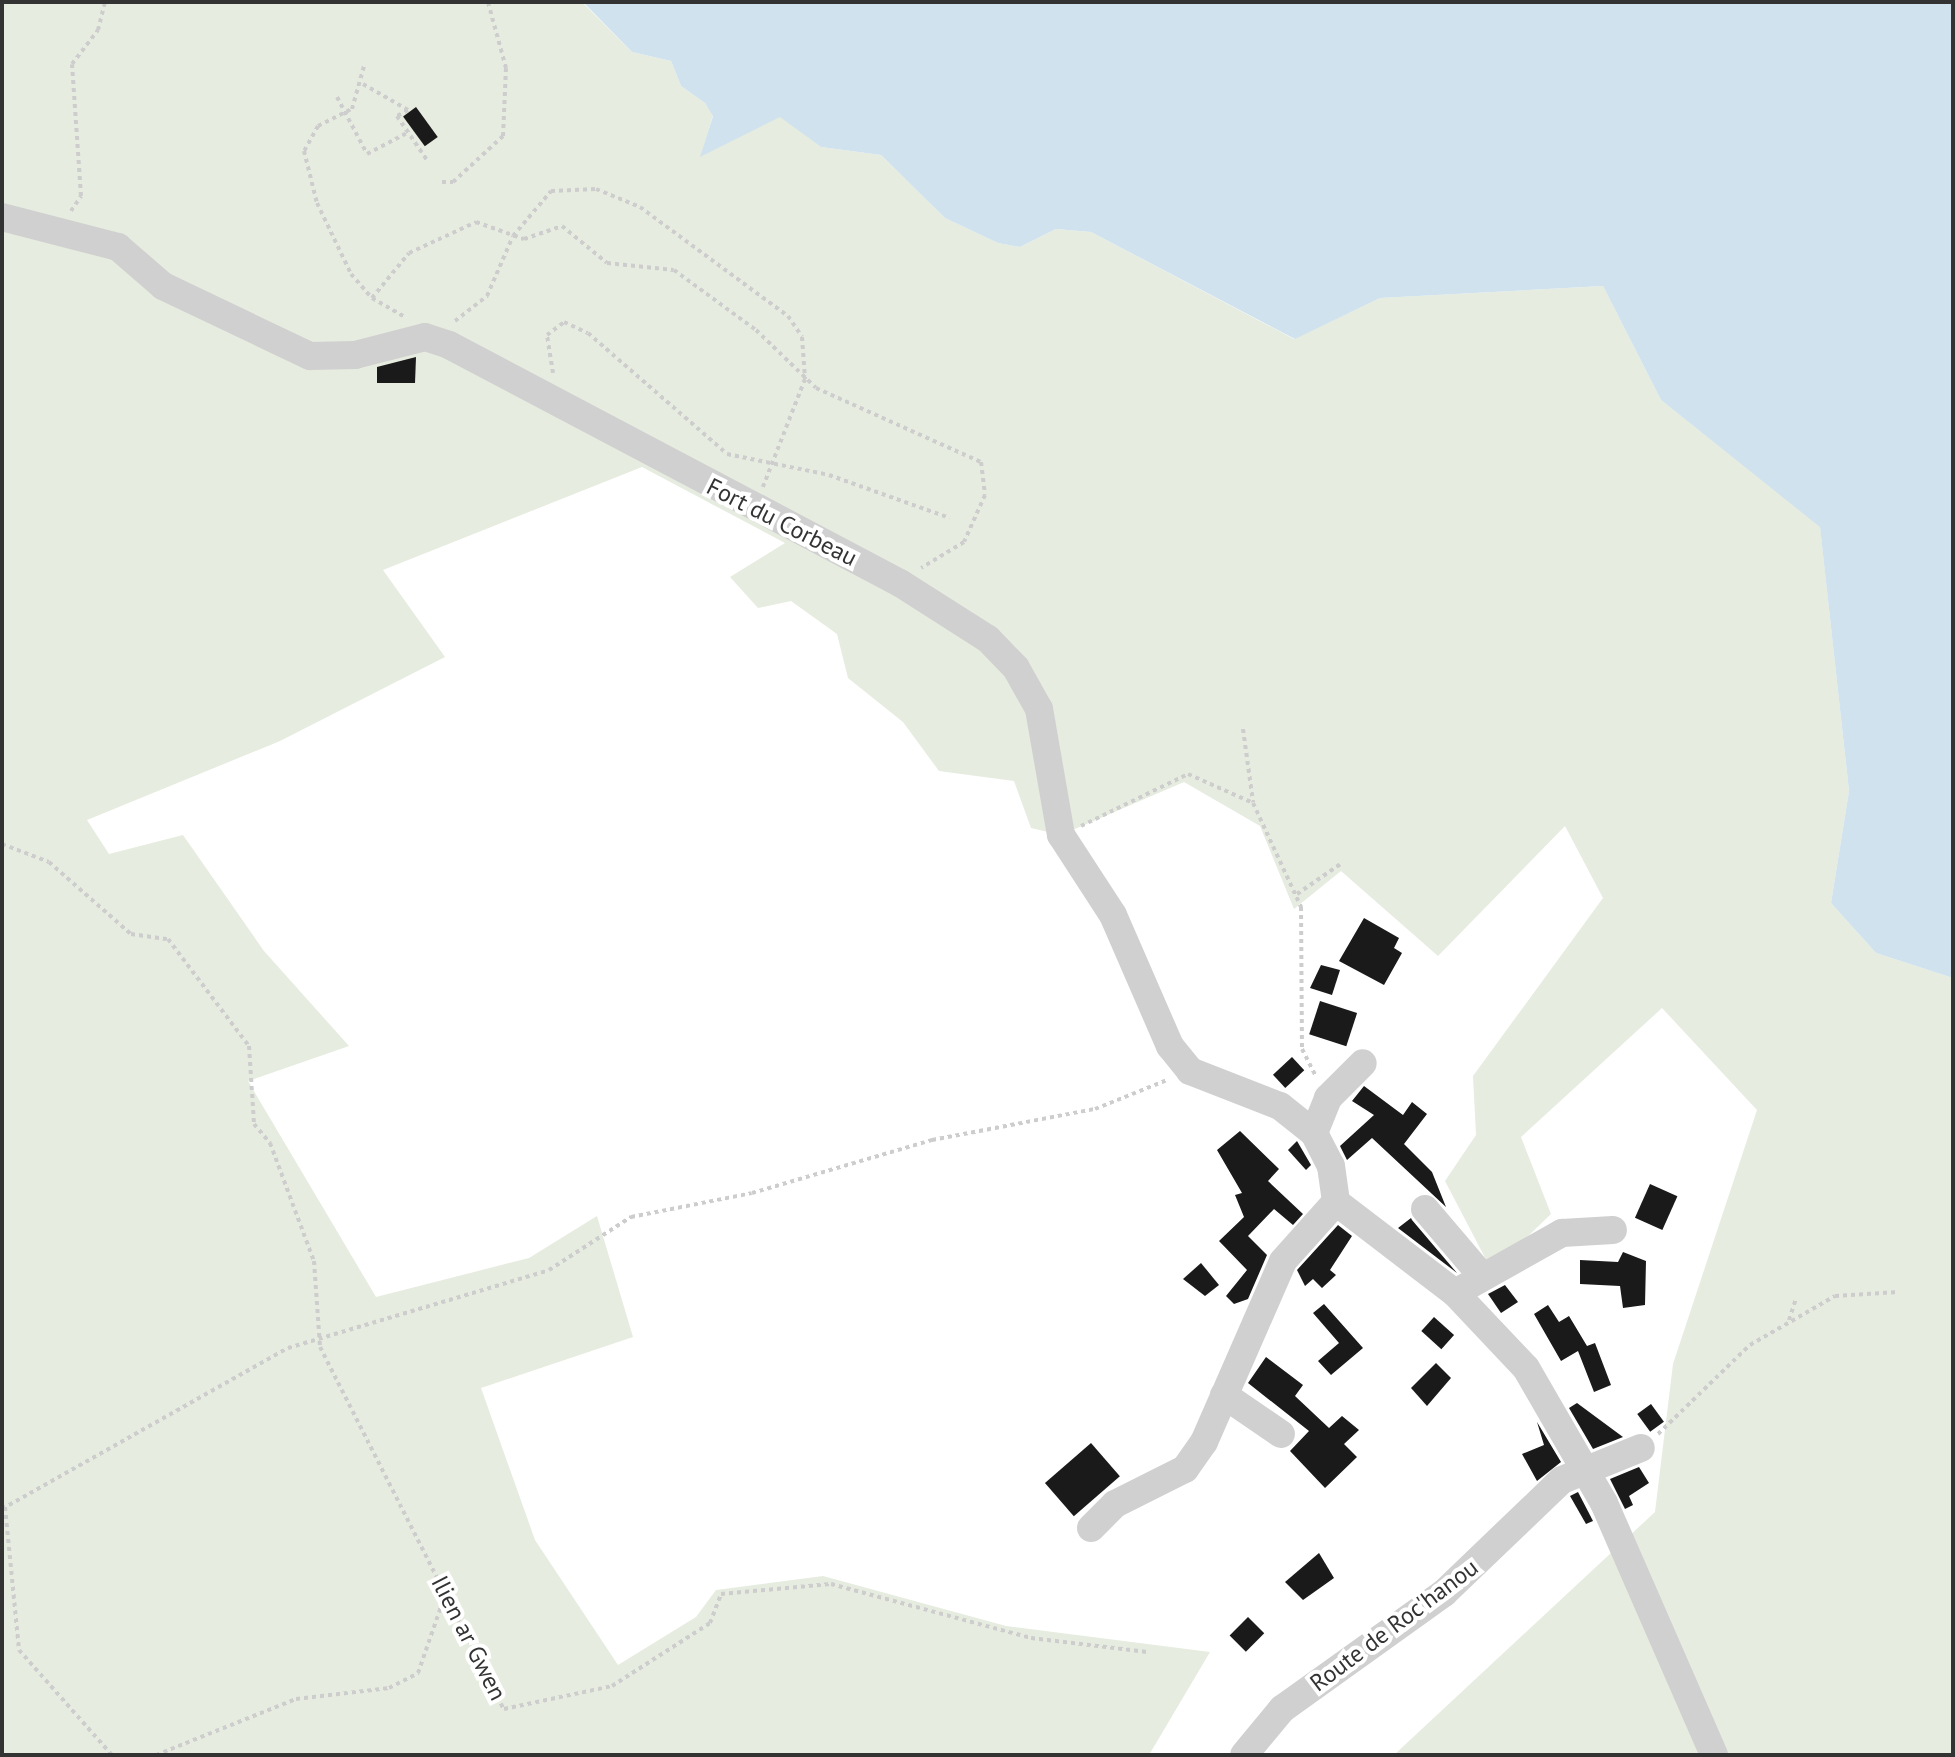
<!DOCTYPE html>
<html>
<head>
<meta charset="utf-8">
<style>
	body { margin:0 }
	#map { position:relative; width:1955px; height:1757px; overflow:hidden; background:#fff; font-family:"PT Sans",sans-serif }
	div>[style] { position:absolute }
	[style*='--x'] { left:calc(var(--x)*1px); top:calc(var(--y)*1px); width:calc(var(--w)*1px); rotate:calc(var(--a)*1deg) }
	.green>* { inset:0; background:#e6ecdf }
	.water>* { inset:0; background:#cfe2ee }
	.building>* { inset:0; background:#1a1a1a; transform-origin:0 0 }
	.path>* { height:4px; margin-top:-2px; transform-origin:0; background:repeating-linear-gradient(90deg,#cdcdcd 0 4px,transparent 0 8px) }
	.minor>* { height:28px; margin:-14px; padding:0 14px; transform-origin:14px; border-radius:14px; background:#d0d0d0 }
	.path-bridge>* { height:4px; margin-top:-2px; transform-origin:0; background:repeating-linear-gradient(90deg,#cdcdcd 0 4px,transparent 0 8px) }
	span { translate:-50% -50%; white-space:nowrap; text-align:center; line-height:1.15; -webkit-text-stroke:8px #fff; paint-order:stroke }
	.street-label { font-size:24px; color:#333 }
	.frame { position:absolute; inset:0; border:4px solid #333; pointer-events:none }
</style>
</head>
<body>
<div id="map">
	<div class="green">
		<i style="clip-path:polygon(2px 2px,582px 2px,632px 52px,671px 61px,681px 86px,705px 103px,713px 115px,701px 156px,780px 116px,821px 147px,881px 155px,945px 218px,998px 243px,1020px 247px,1056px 229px,1091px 232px,1294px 339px,1380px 298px,1603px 286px,1661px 400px,1820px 526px,1849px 791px,1831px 903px,1876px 953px,1953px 978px,1953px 1755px,1394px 1755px,1655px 1512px,1673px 1364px,1757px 1110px,1662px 1008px,1521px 1137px,1551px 1214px,1492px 1271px,1445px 1181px,1476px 1135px,1473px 1076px,1603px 898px,1565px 826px,1438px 956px,1341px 871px,1294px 909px,1260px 826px,1184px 782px,1061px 835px,1031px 828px,1014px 781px,939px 771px,903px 722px,848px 678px,837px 634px,791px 601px,758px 608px,730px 577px,785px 543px,642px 467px,383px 570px,445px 657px,280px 741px,87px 820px,109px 854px,183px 835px,264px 951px,349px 1046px,248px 1081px,376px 1297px,529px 1258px,597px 1216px,633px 1337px,481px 1388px,535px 1540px,618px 1665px,696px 1617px,716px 1590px,823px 1576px,1006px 1626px,1210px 1652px,1149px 1755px,2px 1755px)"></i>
	</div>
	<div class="water">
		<i style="clip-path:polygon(583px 2px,1953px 2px,1953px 978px,1876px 953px,1831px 903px,1849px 791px,1820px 527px,1661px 400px,1603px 286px,1380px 298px,1295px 339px,1091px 232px,1056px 229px,1020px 247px,998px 243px,945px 218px,881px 155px,821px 147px,780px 117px,700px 157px,713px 116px,705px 103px,681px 86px,671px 61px,632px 52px)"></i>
	</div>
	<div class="building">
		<i style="left:416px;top:107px;width:37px;height:16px;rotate:54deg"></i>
		<i style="clip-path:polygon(416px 357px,415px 383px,377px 383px,377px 367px)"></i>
		<i style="clip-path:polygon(1364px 918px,1399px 938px,1394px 948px,1402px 953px,1384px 985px,1339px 961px)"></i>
		<i style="clip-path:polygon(1321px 965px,1340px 970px,1332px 995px,1310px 988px)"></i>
		<i style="left:1320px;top:1001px;width:39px;height:35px;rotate:18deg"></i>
		<i style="left:1292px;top:1057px;width:18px;height:26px;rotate:47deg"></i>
		<i style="clip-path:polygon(1364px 1086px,1403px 1115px,1412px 1102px,1427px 1114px,1404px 1144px,1432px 1172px,1446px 1207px,1372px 1138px,1347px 1160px,1340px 1146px,1374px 1115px,1352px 1101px)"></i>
		<i style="clip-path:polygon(1240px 1131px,1279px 1169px,1268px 1181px,1303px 1214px,1293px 1225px,1274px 1209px,1248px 1236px,1267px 1255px,1248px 1299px,1234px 1304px,1226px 1296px,1247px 1270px,1219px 1241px,1244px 1217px,1235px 1195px,1242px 1193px,1217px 1150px)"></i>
		<i style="clip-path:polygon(1297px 1141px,1311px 1165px,1306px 1170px,1288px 1150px)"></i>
		<i style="left:1650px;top:1184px;width:30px;height:37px;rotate:24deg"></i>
		<i style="clip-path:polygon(1411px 1218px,1412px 1220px,1457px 1273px,1398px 1228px)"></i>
		<i style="clip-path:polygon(1338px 1225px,1352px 1236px,1330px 1270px,1336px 1275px,1322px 1288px,1313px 1279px,1305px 1286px,1297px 1270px)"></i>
		<i style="clip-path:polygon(1623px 1252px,1646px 1261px,1645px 1305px,1623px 1308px,1620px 1286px,1580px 1284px,1580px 1260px,1618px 1262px)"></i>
		<i style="clip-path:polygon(1201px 1263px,1219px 1285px,1205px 1296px,1183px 1279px)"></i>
		<i style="clip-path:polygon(1505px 1285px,1518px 1302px,1501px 1313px,1488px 1294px)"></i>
		<i style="clip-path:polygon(1324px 1304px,1363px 1348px,1331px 1375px,1318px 1361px,1339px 1343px,1313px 1313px)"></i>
		<i style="clip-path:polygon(1548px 1305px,1559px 1322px,1569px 1316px,1587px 1346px,1595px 1343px,1611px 1385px,1594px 1392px,1578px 1351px,1561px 1361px,1534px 1314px)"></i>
		<i style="left:1434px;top:1317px;width:27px;height:19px;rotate:42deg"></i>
		<i style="clip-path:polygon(1266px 1357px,1303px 1385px,1295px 1396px,1329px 1428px,1342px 1416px,1359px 1430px,1344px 1444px,1357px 1457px,1325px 1488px,1290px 1451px,1309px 1431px,1248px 1383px)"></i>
		<i style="clip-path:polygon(1436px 1363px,1451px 1378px,1427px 1406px,1411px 1388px)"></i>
		<i style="clip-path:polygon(1577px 1403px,1623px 1437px,1593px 1449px,1569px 1408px)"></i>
		<i style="left:1651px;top:1404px;width:22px;height:17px;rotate:54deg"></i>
		<i style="clip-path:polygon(1537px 1422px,1561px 1462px,1537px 1481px,1522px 1454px,1544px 1445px)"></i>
		<i style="left:1091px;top:1443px;width:44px;height:61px;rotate:49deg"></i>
		<i style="clip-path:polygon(1639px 1467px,1649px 1483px,1629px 1496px,1633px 1505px,1625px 1509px,1610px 1479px)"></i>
		<i style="clip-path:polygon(1578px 1492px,1593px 1521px,1586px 1524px,1570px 1496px)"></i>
		<i style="clip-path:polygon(1319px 1553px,1334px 1578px,1303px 1600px,1285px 1582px)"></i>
		<i style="left:1248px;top:1617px;width:23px;height:26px;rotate:45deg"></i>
	</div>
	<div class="path">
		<i style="--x:363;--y:84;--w:52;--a:30"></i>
		<i style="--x:408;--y:110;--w:13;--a:151"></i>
		<i style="--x:397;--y:116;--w:53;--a:55.7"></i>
		<i style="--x:337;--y:97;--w:64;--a:62.2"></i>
		<i style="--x:367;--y:154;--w:45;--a:-27.7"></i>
		<i style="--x:352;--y:109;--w:45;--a:-74.4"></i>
		<i style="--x:318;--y:126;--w:29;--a:119"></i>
		<i style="--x:304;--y:151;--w:54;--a:76"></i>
		<i style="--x:317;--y:203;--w:79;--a:64.4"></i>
		<i style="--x:351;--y:274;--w:32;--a:49"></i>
		<i style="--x:372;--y:298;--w:39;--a:30"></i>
		<i style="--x:442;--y:182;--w:11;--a:0"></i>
		<i style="--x:453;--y:182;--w:68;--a:-42.6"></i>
		<i style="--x:503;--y:136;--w:68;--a:-87.5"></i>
		<i style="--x:506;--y:68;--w:68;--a:-105.3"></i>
		<i style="--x:71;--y:211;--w:18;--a:-56"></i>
		<i style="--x:81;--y:196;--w:132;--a:-93.9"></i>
		<i style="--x:72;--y:64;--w:43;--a:-52.6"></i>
		<i style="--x:98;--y:30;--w:29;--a:-76"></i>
		<i style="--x:372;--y:298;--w:58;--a:-50.6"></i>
		<i style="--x:409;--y:253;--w:74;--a:-24.8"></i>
		<i style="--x:476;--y:222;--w:51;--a:19.5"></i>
		<i style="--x:524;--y:239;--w:40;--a:-18.9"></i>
		<i style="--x:562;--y:226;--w:58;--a:39.4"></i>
		<i style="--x:607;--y:263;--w:67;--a:6"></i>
		<i style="--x:674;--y:270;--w:102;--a:36.2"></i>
		<i style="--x:756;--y:330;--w:83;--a:44"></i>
		<i style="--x:816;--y:388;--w:181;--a:24.2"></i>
		<i style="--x:981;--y:462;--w:33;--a:83"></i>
		<i style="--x:985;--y:495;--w:51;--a:114.1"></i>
		<i style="--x:964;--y:542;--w:50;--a:148.8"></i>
		<i style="--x:455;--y:321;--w:41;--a:-38"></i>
		<i style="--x:487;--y:296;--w:65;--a:-66.6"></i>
		<i style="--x:513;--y:236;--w:59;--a:-49.8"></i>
		<i style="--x:551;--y:191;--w:45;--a:-2.5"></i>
		<i style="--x:596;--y:189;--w:48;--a:22.2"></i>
		<i style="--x:640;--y:207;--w:184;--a:36.4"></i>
		<i style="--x:788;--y:316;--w:25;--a:56"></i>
		<i style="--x:802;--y:337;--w:42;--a:85.9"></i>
		<i style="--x:805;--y:379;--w:116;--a:111.3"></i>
		<i style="--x:553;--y:373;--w:38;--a:-99"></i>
		<i style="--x:547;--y:335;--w:21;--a:-37"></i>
		<i style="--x:564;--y:322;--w:26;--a:25"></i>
		<i style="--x:588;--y:333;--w:184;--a:41"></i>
		<i style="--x:727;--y:454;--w:104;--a:11.6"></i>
		<i style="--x:829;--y:475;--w:128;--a:19.6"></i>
		<i style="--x:1243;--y:729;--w:74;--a:82.2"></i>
		<i style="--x:1081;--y:826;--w:119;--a:-25.9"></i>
		<i style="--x:1188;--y:774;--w:71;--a:24"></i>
		<i style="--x:1253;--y:803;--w:115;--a:65.2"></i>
		<i style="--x:1301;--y:907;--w:142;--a:89.6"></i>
		<i style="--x:1302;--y:1049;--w:31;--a:63"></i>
		<i style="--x:2;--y:844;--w:50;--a:21"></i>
		<i style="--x:49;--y:862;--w:109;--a:41.3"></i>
		<i style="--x:131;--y:934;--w:37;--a:8"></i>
		<i style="--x:168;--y:939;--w:134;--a:52.9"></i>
		<i style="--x:249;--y:1046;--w:78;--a:86.3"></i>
		<i style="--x:254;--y:1124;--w:25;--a:50"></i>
		<i style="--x:270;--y:1143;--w:126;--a:69.6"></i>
		<i style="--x:314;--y:1261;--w:86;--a:86"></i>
		<i style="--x:320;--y:1347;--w:406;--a:63.1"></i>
		<i style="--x:504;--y:1709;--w:110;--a:-12"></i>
		<i style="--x:612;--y:1686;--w:117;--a:-32.7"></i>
		<i style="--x:710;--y:1623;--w:31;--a:-69"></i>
		<i style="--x:721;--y:1594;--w:110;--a:-5.2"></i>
		<i style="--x:831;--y:1584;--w:207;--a:15.1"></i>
		<i style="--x:1031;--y:1638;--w:117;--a:6.9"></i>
		<i style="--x:1297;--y:894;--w:55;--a:-34.6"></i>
		<i style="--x:1789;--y:1320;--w:22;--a:-72"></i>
		<i style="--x:1658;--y:1434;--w:128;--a:-44.1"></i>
		<i style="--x:1750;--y:1345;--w:98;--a:-30"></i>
		<i style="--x:1835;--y:1296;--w:63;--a:-3.6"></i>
		<i style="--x:5;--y:1507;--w:144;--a:84.4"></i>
		<i style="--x:19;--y:1650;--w:140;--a:48.5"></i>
		<i style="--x:2;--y:1509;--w:328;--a:-29.4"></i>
		<i style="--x:288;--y:1348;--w:272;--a:-16.6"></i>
		<i style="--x:549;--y:1270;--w:98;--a:-32.9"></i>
		<i style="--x:631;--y:1217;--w:123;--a:-11.2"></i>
		<i style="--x:752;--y:1193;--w:188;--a:-16.4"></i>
		<i style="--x:932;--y:1140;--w:166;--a:-10.8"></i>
		<i style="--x:1095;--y:1109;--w:78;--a:-21.9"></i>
		<i style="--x:156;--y:1755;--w:151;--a:-21.8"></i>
		<i style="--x:296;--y:1699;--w:94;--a:-6.7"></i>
		<i style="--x:389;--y:1688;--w:33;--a:-27"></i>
		<i style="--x:418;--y:1673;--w:83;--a:-70.9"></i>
	</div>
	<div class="minor">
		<i style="--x:2;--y:217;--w:120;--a:14.5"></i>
		<i style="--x:118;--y:247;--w:60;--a:40.9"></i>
		<i style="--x:163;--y:286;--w:163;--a:25.5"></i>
		<i style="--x:310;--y:356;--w:45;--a:-1.3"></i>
		<i style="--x:355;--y:355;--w:72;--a:-14.4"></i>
		<i style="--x:425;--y:337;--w:25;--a:18"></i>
		<i style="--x:449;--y:345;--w:510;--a:27.82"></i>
		<i style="--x:900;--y:583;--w:104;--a:32.5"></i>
		<i style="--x:988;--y:639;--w:40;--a:46"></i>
		<i style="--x:1016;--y:668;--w:47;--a:60.7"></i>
		<i style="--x:1039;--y:709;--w:128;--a:80.1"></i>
		<i style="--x:1061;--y:835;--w:95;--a:57"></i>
		<i style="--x:1113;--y:915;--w:143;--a:66.5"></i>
		<i style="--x:1170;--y:1046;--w:32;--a:51"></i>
		<i style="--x:1190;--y:1071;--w:97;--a:21.3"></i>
		<i style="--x:1280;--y:1106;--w:43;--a:38.5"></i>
		<i style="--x:1314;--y:1133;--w:37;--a:63"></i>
		<i style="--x:1331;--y:1166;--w:36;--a:82"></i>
		<i style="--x:1336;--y:1202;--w:150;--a:37.4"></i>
		<i style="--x:1455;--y:1293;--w:103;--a:46.6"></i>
		<i style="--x:1526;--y:1368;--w:156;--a:60"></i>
		<i style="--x:1604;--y:1503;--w:275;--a:66.4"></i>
		<i style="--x:1314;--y:1133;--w:38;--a:-68"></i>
		<i style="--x:1328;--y:1098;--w:49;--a:-45"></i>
		<i style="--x:1425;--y:1209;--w:88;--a:49.6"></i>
		<i style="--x:1455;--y:1293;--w:123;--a:-29.3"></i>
		<i style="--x:1562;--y:1233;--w:51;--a:-3.4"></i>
		<i style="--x:1224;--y:1395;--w:69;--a:34.4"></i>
		<i style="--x:1091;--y:1528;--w:34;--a:-45"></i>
		<i style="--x:1115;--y:1504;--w:78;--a:-26.6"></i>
		<i style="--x:1185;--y:1469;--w:33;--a:-55"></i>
		<i style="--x:1204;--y:1442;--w:197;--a:-66.4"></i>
		<i style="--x:1283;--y:1261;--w:79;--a:-48.1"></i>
		<i style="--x:1244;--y:1755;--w:60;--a:-50.4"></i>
		<i style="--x:1282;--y:1709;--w:199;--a:-35.6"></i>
		<i style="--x:1444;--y:1593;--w:163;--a:-43.8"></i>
		<i style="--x:1562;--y:1480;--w:85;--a:-22.1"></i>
	</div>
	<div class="path-bridge">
		<i style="--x:318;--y:126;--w:38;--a:-27"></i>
	</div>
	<div class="street-label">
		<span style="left:782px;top:522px;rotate:27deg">Fort du Corbeau</span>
		<span style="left:1394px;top:1625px;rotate:-37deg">Route de Roc'hanou</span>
		<span style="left:469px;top:1638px;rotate:63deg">Ilien ar Gwen</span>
	</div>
	<div class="frame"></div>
</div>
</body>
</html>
